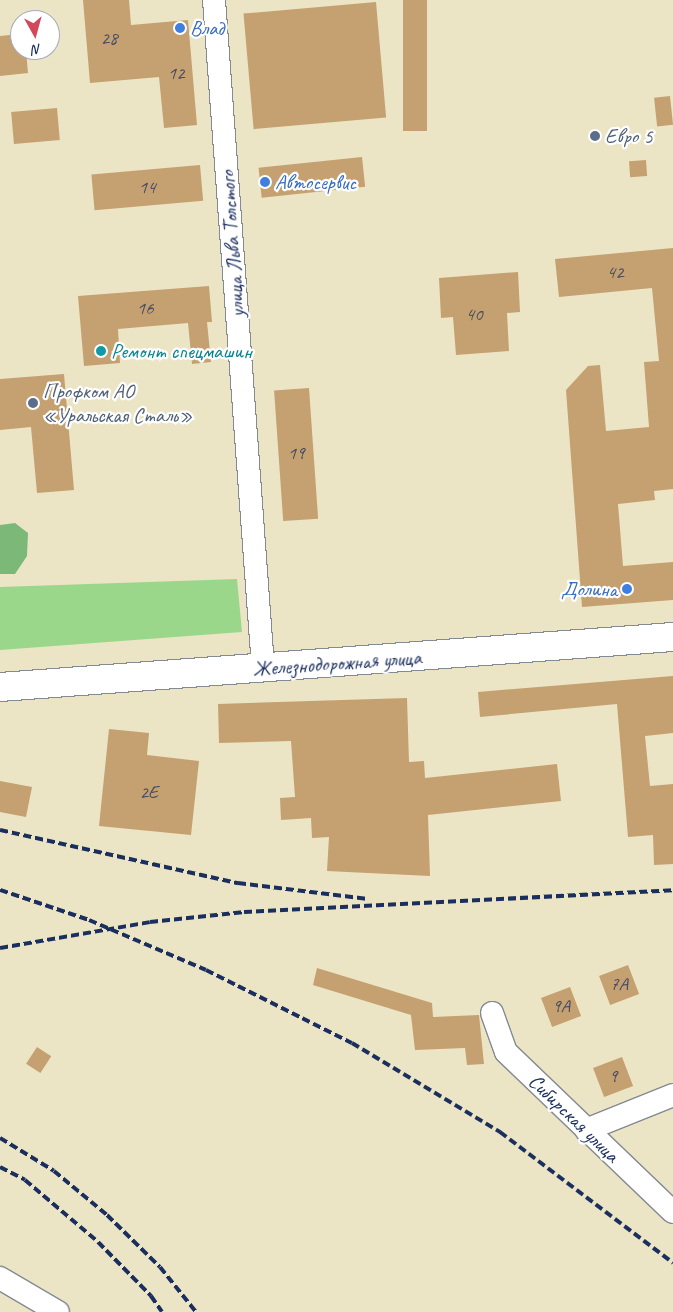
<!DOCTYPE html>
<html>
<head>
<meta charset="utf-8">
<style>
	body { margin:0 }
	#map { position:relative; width:673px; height:1312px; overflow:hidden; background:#ebe5c5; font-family:Caveat,sans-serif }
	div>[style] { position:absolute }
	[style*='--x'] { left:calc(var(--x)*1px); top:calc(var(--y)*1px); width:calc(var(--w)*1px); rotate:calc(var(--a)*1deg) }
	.green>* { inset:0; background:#9bd78b }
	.forest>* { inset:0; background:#7cb877 }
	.building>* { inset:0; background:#c5a070; transform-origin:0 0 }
	.roads { filter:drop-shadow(1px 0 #838a92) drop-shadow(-1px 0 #838a92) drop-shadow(0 1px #838a92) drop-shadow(0 -1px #838a92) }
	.street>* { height:22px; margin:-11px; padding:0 11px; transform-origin:11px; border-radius:11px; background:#fff }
	.secondary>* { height:28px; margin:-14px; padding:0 14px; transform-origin:14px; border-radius:14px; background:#fff }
	.rail>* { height:4px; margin-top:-2px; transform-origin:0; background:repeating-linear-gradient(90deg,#1b2f5e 0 8px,transparent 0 12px) }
	.dots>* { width:14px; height:14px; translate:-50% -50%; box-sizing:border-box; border:2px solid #fff; border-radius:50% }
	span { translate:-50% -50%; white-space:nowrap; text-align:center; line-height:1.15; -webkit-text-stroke:4.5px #fff; paint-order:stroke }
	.number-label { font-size:19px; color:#464b62 }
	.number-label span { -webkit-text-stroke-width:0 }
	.shop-label { font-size:21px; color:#366cbe }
	.left { translate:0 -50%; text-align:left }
	.right { translate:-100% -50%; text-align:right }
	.service-label { font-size:21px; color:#4e5e75 }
	.street-label { font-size:21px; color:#1b2f5e }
	.culture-label { font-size:21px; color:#0d838f }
	.north { position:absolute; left:10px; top:10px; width:50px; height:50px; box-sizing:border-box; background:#fff; border:1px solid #a4acbf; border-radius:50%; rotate:173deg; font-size:14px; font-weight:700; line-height:20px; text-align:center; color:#1b2f5e }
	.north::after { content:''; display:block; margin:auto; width:18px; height:22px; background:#d1495b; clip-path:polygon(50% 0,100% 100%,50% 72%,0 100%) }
</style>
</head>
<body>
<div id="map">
	<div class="green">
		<i style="clip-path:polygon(237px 579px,242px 632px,0 650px,0 587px)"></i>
	</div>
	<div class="forest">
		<i style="clip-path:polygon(15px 523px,28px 533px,27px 556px,15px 574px,0 574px,0 525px)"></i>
	</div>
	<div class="building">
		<i style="clip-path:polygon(83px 0,129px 0,131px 25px,188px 20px,197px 125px,164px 128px,159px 77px,90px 83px)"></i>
		<i style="left:403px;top:0;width:24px;height:131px"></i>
		<i style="left:376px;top:2px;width:116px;height:133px;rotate:85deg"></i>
		<i style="clip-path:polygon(20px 34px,20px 50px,26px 50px,28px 73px,0 76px,0 36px)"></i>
		<i style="left:670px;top:96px;width:29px;height:16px;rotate:84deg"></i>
		<i style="left:57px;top:108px;width:32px;height:46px;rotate:85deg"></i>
		<i style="left:362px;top:157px;width:30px;height:104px;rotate:84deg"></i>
		<i style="left:646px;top:160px;width:16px;height:17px;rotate:86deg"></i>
		<i style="left:200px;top:165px;width:36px;height:109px;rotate:85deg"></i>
		<i style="clip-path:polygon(673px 248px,673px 489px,654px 491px,655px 500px,618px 504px,623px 566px,673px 562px,673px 600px,582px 607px,566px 390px,588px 366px,600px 365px,606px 431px,649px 427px,644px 362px,659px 361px,652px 288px,559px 297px,555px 259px)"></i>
		<i style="clip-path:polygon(518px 272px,520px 312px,507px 313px,509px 351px,456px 355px,453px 317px,441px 318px,439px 278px)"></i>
		<i style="clip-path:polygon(209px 286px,212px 322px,207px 322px,211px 362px,192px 364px,188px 323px,118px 329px,120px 363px,84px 366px,78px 296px)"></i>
		<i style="clip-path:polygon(64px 374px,74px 490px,37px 493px,31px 427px,0 430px,0 379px)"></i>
		<i style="left:309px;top:388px;width:131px;height:35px;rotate:86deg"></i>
		<i style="clip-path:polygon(673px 676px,673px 733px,645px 736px,650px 786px,673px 784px,673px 864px,654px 865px,653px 835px,628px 837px,617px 704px,480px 717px,478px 692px)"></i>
		<i style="clip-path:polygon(407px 698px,409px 762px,424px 761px,425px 778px,557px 764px,561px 801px,428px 815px,430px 876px,327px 871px,329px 837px,312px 838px,311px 818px,281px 820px,280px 798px,295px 797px,291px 741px,219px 743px,218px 704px)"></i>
		<i style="clip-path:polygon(109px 729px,149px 733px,147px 755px,199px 761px,191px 835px,99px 826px)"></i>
		<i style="clip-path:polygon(0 781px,32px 787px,26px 817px,0 812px)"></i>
		<i style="left:628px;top:965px;width:31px;height:31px;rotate:69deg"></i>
		<i style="clip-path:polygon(317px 968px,432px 1003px,433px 1017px,479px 1015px,484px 1064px,467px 1065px,465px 1048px,415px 1050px,411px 1015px,313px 985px)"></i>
		<i style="left:570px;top:987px;width:31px;height:31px;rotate:69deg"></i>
		<i style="left:37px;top:1047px;width:17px;height:20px;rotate:33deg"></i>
		<i style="left:622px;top:1057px;width:31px;height:31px;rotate:69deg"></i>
	</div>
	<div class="roads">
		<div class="street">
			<i style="--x:214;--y:0;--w:670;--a:85.8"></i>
			<i style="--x:492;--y:1013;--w:41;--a:70.3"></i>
			<i style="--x:506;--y:1052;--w:231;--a:43.8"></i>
			<i style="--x:586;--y:1130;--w:94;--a:-21.9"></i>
			<i style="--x:0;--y:1278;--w:67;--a:30.4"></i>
		</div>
		<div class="secondary">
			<i style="--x:0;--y:687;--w:675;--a:-4.25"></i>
		</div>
	</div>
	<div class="rail">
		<i style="--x:0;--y:830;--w:244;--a:12.6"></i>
		<i style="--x:238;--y:883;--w:131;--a:7"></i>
		<i style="--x:0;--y:890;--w:94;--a:18.6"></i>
		<i style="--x:89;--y:920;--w:127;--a:23.1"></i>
		<i style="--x:206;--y:970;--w:163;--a:26.6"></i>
		<i style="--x:352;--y:1043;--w:173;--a:31"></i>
		<i style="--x:500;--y:1132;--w:217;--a:37.1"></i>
		<i style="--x:0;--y:948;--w:152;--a:-9.8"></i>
		<i style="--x:150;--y:922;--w:95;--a:-6.1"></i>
		<i style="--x:244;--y:912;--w:430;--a:-2.9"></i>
		<i style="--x:0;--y:1138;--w:63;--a:31.4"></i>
		<i style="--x:54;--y:1171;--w:69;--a:39.7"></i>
		<i style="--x:107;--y:1215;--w:74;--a:44.5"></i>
		<i style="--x:160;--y:1267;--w:58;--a:51.3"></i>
		<i style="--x:0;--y:1167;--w:28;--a:27"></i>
		<i style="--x:25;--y:1180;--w:96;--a:40.3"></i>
		<i style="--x:98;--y:1242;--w:76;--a:45.5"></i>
		<i style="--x:151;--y:1296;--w:19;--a:55"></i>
	</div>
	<div class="dots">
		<i style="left:180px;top:28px;background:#3f7fe0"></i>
		<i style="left:595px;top:136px;background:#5c6f8a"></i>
		<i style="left:265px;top:182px;background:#3f7fe0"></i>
		<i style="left:101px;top:351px;background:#0f9aa8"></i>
		<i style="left:33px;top:403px;background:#5c6f8a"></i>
		<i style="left:627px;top:589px;background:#3f7fe0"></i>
	</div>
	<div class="number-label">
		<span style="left:109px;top:39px">28</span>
		<span style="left:176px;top:74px">12</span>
		<span style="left:147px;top:188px">14</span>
		<span style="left:615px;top:273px">42</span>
		<span style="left:145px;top:309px">16</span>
		<span style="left:474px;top:315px">40</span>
		<span style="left:296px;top:454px">19</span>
		<span style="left:149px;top:793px">2Е</span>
		<span style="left:619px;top:985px">7А</span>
		<span style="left:561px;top:1007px">9А</span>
		<span style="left:613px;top:1077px">9</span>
	</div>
	<div class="shop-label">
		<span class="left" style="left:190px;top:28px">Влад</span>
		<span class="left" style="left:275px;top:182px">Автосервис</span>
		<span class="right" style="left:617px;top:589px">Долина</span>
	</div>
	<div class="service-label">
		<span class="left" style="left:605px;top:136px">Евро 5</span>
		<span class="left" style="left:43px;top:403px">Профком АО<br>«Уральская Сталь»</span>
	</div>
	<div class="street-label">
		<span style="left:232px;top:244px;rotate:-94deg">улица Льва Толстого</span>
		<span style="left:337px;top:663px;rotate:-4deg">Железнодорожная улица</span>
		<span style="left:574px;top:1118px;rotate:44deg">Сибирская улица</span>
	</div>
	<div class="culture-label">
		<span class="left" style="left:111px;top:351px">Ремонт спецмашин</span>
	</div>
	<div class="north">N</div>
</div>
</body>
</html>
